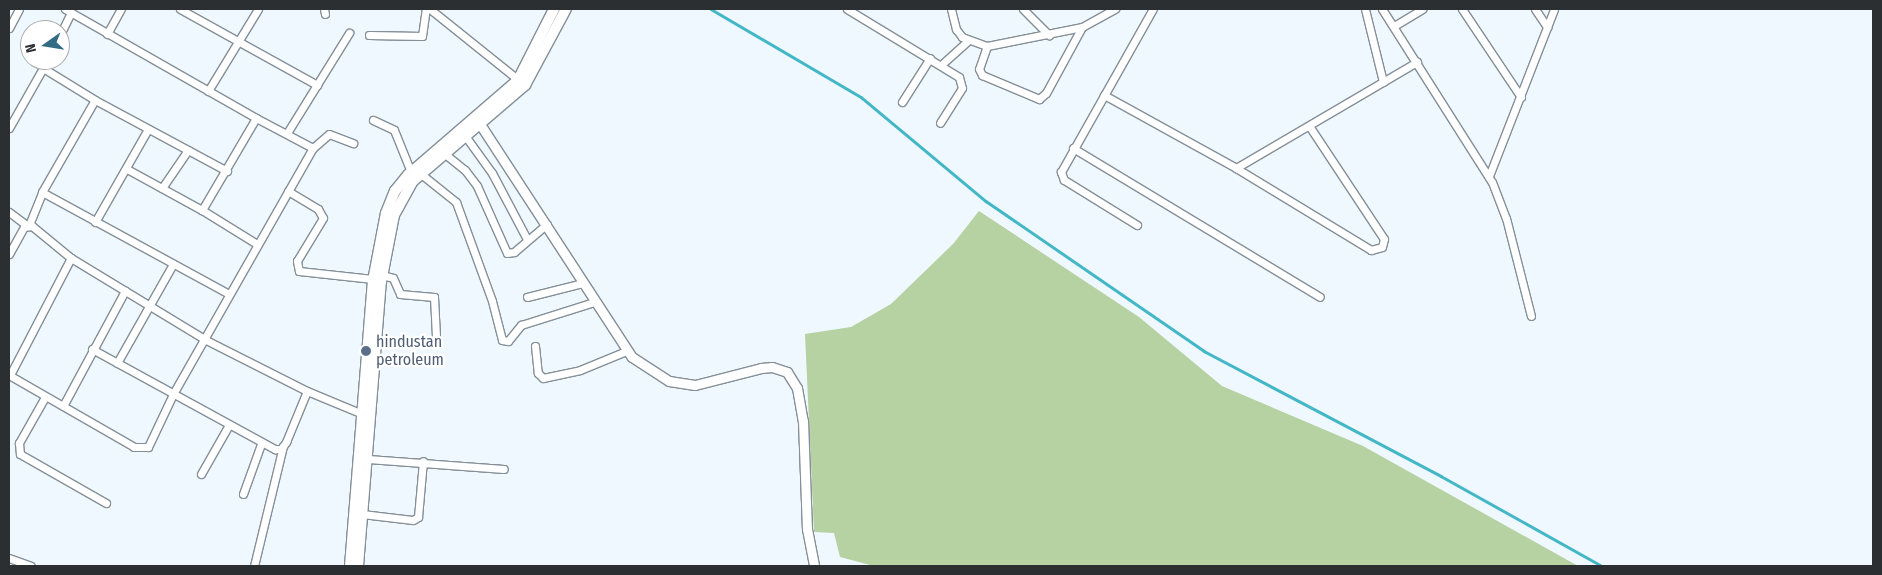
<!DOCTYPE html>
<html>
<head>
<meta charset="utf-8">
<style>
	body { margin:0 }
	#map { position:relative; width:1882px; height:575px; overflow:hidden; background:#eff8ff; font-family:"Fira Sans Condensed",sans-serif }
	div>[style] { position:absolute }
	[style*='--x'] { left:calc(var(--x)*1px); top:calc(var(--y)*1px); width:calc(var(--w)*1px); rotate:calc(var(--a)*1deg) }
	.green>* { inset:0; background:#b6d1a2 }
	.stream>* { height:2.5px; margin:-1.25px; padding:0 1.25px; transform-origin:1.25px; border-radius:1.25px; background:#43b7c5 }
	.roads { filter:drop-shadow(1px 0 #858f97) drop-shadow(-1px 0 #858f97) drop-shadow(0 1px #858f97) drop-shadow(0 -1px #858f97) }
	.minor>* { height:7px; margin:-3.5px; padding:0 3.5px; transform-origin:3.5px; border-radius:3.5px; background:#fff }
	.tertiary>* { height:9px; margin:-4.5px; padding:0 4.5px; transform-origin:4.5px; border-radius:4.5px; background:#fff }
	.secondary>* { height:10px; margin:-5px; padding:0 5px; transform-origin:5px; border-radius:5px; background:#fff }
	.dots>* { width:14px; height:14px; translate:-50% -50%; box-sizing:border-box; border:2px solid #fff; border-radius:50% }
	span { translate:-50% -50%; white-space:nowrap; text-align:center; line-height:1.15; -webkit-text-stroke:4.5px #fff; paint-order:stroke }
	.service-label { font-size:16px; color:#4e5e75 }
	.left { translate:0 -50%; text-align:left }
	.frame { position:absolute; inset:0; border:10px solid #2b2f32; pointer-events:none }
	.north { position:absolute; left:20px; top:20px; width:50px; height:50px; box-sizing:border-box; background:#fff; border:1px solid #aaacad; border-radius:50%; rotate:257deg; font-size:14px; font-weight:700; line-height:20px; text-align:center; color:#2b2f32 }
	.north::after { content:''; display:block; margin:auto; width:18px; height:22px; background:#316c84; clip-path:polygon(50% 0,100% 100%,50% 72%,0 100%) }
</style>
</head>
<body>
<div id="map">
	<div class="green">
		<i style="clip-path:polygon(979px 211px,1139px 317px,1222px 386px,1363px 446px,1578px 566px,874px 566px,840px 557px,834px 533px,814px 532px,805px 334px,851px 327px,891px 304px,953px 244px)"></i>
	</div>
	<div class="stream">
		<i style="--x:711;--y:9;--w:174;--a:30.4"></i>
		<i style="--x:861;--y:97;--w:163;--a:39.8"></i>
		<i style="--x:986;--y:201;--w:265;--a:34.5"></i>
		<i style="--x:1204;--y:351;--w:268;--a:27.8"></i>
		<i style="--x:1441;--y:476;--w:184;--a:29.2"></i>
	</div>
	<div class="roads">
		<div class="minor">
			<i style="--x:65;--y:9;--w:220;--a:29.7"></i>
			<i style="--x:256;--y:118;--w:107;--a:120.4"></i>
			<i style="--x:202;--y:210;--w:65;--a:31.7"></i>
			<i style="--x:180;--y:9;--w:157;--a:29"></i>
			<i style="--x:324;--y:9;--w:5;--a:79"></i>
			<i style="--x:430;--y:9;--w:117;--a:38.7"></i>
			<i style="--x:847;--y:9;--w:131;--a:31.3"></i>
			<i style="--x:959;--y:77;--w:11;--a:75"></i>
			<i style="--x:962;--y:88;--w:41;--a:122.2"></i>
			<i style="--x:951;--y:9;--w:21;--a:76"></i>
			<i style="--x:956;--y:29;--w:10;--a:53"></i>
			<i style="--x:962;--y:37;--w:27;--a:20"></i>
			<i style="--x:987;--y:46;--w:97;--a:-11.3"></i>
			<i style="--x:1082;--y:27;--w:38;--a:-29"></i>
			<i style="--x:1023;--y:9;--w:37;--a:45"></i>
			<i style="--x:1365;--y:9;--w:75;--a:76.1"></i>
			<i style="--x:1382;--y:9;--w:205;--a:57.6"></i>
			<i style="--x:1492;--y:182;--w:39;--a:69"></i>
			<i style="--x:1506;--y:218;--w:101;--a:75.7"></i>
			<i style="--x:1462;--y:9;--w:106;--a:56.2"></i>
			<i style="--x:1535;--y:9;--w:22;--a:56"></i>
			<i style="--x:1394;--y:26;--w:33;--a:-31"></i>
			<i style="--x:9;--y:28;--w:21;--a:-62"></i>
			<i style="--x:107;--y:34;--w:29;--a:-61"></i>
			<i style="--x:60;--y:35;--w:25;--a:-64"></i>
			<i style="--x:369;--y:35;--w:53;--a:1.1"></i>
			<i style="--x:422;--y:36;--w:27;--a:-82"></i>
			<i style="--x:987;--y:46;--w:24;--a:109"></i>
			<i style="--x:979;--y:69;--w:7;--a:63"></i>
			<i style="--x:982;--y:75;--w:62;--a:22.8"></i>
			<i style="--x:1039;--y:99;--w:9;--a:-41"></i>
			<i style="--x:1046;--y:93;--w:75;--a:-61.4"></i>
			<i style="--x:941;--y:65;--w:36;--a:-42"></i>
			<i style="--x:208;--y:91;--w:96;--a:-58.6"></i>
			<i style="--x:1104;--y:95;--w:151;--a:28.9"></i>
			<i style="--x:1236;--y:168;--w:158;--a:31.3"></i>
			<i style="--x:1371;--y:250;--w:11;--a:-15"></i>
			<i style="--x:1382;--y:247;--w:8;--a:-76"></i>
			<i style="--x:1384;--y:239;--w:134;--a:-123.5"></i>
			<i style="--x:95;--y:100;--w:150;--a:28.3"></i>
			<i style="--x:902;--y:102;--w:52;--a:-57.5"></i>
			<i style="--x:256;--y:118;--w:64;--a:27.8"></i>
			<i style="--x:373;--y:120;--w:23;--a:25"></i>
			<i style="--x:394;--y:130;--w:45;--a:68"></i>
			<i style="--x:9;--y:128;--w:69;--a:-60.5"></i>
			<i style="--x:287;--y:133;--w:118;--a:-58.2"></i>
			<i style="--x:466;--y:137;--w:44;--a:54.2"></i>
			<i style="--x:492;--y:173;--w:75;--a:62.1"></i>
			<i style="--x:1073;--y:148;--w:288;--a:31.1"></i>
			<i style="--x:445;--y:154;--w:26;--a:39"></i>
			<i style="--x:465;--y:170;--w:20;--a:53"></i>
			<i style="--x:477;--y:186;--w:73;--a:65.9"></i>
			<i style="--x:507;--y:253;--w:7;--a:-8"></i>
			<i style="--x:514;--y:252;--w:43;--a:-40.3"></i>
			<i style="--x:1236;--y:168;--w:210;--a:-30.4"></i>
			<i style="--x:127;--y:169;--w:85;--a:28.7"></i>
			<i style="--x:421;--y:174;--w:45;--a:38.7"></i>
			<i style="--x:456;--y:202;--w:105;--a:70"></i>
			<i style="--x:492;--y:301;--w:40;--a:75.6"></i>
			<i style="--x:502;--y:340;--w:6;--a:9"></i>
			<i style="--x:508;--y:341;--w:21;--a:-51"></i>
			<i style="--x:521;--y:325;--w:77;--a:-17.5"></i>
			<i style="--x:1489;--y:176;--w:179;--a:-68.7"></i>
			<i style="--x:162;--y:188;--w:46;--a:-55.6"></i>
			<i style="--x:288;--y:191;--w:35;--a:31"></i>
			<i style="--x:318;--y:209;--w:10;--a:61"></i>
			<i style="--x:323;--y:218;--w:50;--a:121.2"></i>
			<i style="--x:297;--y:261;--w:10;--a:79"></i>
			<i style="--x:299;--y:271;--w:74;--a:6.2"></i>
			<i style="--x:42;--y:192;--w:213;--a:28.6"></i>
			<i style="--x:9;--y:212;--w:21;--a:37"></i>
			<i style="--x:95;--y:222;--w:107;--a:-60.3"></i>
			<i style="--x:29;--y:225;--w:35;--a:-68"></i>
			<i style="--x:42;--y:192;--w:106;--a:-60.1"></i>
			<i style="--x:95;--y:100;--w:61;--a:-148.4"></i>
			<i style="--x:43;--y:68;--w:9;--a:-63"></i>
			<i style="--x:1137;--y:225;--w:86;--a:-148.3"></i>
			<i style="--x:1064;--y:180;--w:9;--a:-111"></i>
			<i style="--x:1061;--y:172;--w:187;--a:-60.6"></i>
			<i style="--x:9;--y:254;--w:31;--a:-61"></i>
			<i style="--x:24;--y:227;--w:8;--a:-7"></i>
			<i style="--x:32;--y:226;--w:50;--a:39.4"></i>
			<i style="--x:71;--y:258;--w:156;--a:31.3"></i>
			<i style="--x:204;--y:339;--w:115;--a:26.8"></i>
			<i style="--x:307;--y:391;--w:63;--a:22.5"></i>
			<i style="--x:382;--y:275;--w:11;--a:15"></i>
			<i style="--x:393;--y:278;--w:17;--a:66"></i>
			<i style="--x:400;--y:294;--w:34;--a:5"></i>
			<i style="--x:434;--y:297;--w:40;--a:87.1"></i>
			<i style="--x:527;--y:297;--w:58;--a:-14"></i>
			<i style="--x:535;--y:346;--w:27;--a:84"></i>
			<i style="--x:538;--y:373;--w:7;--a:45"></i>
			<i style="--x:543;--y:378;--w:38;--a:-12"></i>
			<i style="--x:580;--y:370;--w:50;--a:-22.4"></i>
			<i style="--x:92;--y:349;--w:209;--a:28.7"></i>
			<i style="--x:275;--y:449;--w:6;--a:0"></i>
			<i style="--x:281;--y:449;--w:9;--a:-54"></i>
			<i style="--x:286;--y:442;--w:55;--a:-67.6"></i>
			<i style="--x:117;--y:363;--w:114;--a:-60.5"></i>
			<i style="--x:9;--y:375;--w:144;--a:29.9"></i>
			<i style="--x:134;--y:447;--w:14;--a:0"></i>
			<i style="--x:148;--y:447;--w:59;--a:-64.7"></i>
			<i style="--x:173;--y:394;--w:283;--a:-60.4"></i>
			<i style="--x:313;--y:148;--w:21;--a:-41"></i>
			<i style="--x:329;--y:134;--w:26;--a:21"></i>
			<i style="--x:10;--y:375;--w:132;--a:-62.5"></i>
			<i style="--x:45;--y:397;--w:53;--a:119.5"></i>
			<i style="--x:19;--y:443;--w:11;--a:85"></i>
			<i style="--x:20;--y:454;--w:99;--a:29.7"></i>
			<i style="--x:63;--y:406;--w:131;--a:-61.7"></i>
			<i style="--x:368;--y:459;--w:136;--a:4.2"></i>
			<i style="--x:201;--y:474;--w:56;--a:-60.3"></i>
			<i style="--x:243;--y:494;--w:53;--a:-70.2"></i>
			<i style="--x:362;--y:514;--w:51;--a:6.7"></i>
			<i style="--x:413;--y:520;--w:6;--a:-31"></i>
			<i style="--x:418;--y:517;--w:56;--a:-84.9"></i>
			<i style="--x:9;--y:558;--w:23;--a:20"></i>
			<i style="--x:254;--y:566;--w:123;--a:-76.4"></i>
		</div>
		<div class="tertiary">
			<i style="--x:476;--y:118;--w:285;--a:56.9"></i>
			<i style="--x:632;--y:357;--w:44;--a:33"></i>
			<i style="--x:669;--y:381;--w:26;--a:9"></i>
			<i style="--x:695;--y:385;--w:68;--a:-14.4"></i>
			<i style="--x:761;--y:368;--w:11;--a:-5"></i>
			<i style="--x:772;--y:367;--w:16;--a:18"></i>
			<i style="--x:787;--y:372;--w:19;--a:58"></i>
			<i style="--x:797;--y:388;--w:34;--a:80"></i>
			<i style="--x:803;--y:421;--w:108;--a:87.9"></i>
			<i style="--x:807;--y:529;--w:38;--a:79"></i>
		</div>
		<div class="secondary">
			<i style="--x:350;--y:566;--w:286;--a:-85.4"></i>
			<i style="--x:373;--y:281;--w:69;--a:-79.2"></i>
			<i style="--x:386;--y:213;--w:24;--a:-68"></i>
			<i style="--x:395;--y:191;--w:21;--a:-51"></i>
			<i style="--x:408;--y:175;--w:145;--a:-40.8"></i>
			<i style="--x:518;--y:80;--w:80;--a:-63.1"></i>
			<i style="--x:358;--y:566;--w:285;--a:-85.4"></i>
			<i style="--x:381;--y:282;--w:68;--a:-79"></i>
			<i style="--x:394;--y:215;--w:39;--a:-61"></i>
			<i style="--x:413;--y:181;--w:148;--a:-40.6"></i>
			<i style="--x:525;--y:85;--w:86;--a:-61.7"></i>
		</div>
	</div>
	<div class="dots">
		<i style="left:366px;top:351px;background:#5c6f8a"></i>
	</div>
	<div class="service-label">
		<span class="left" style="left:376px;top:351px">hindustan<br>petroleum</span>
	</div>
	<div class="frame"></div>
	<div class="north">N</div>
</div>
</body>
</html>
